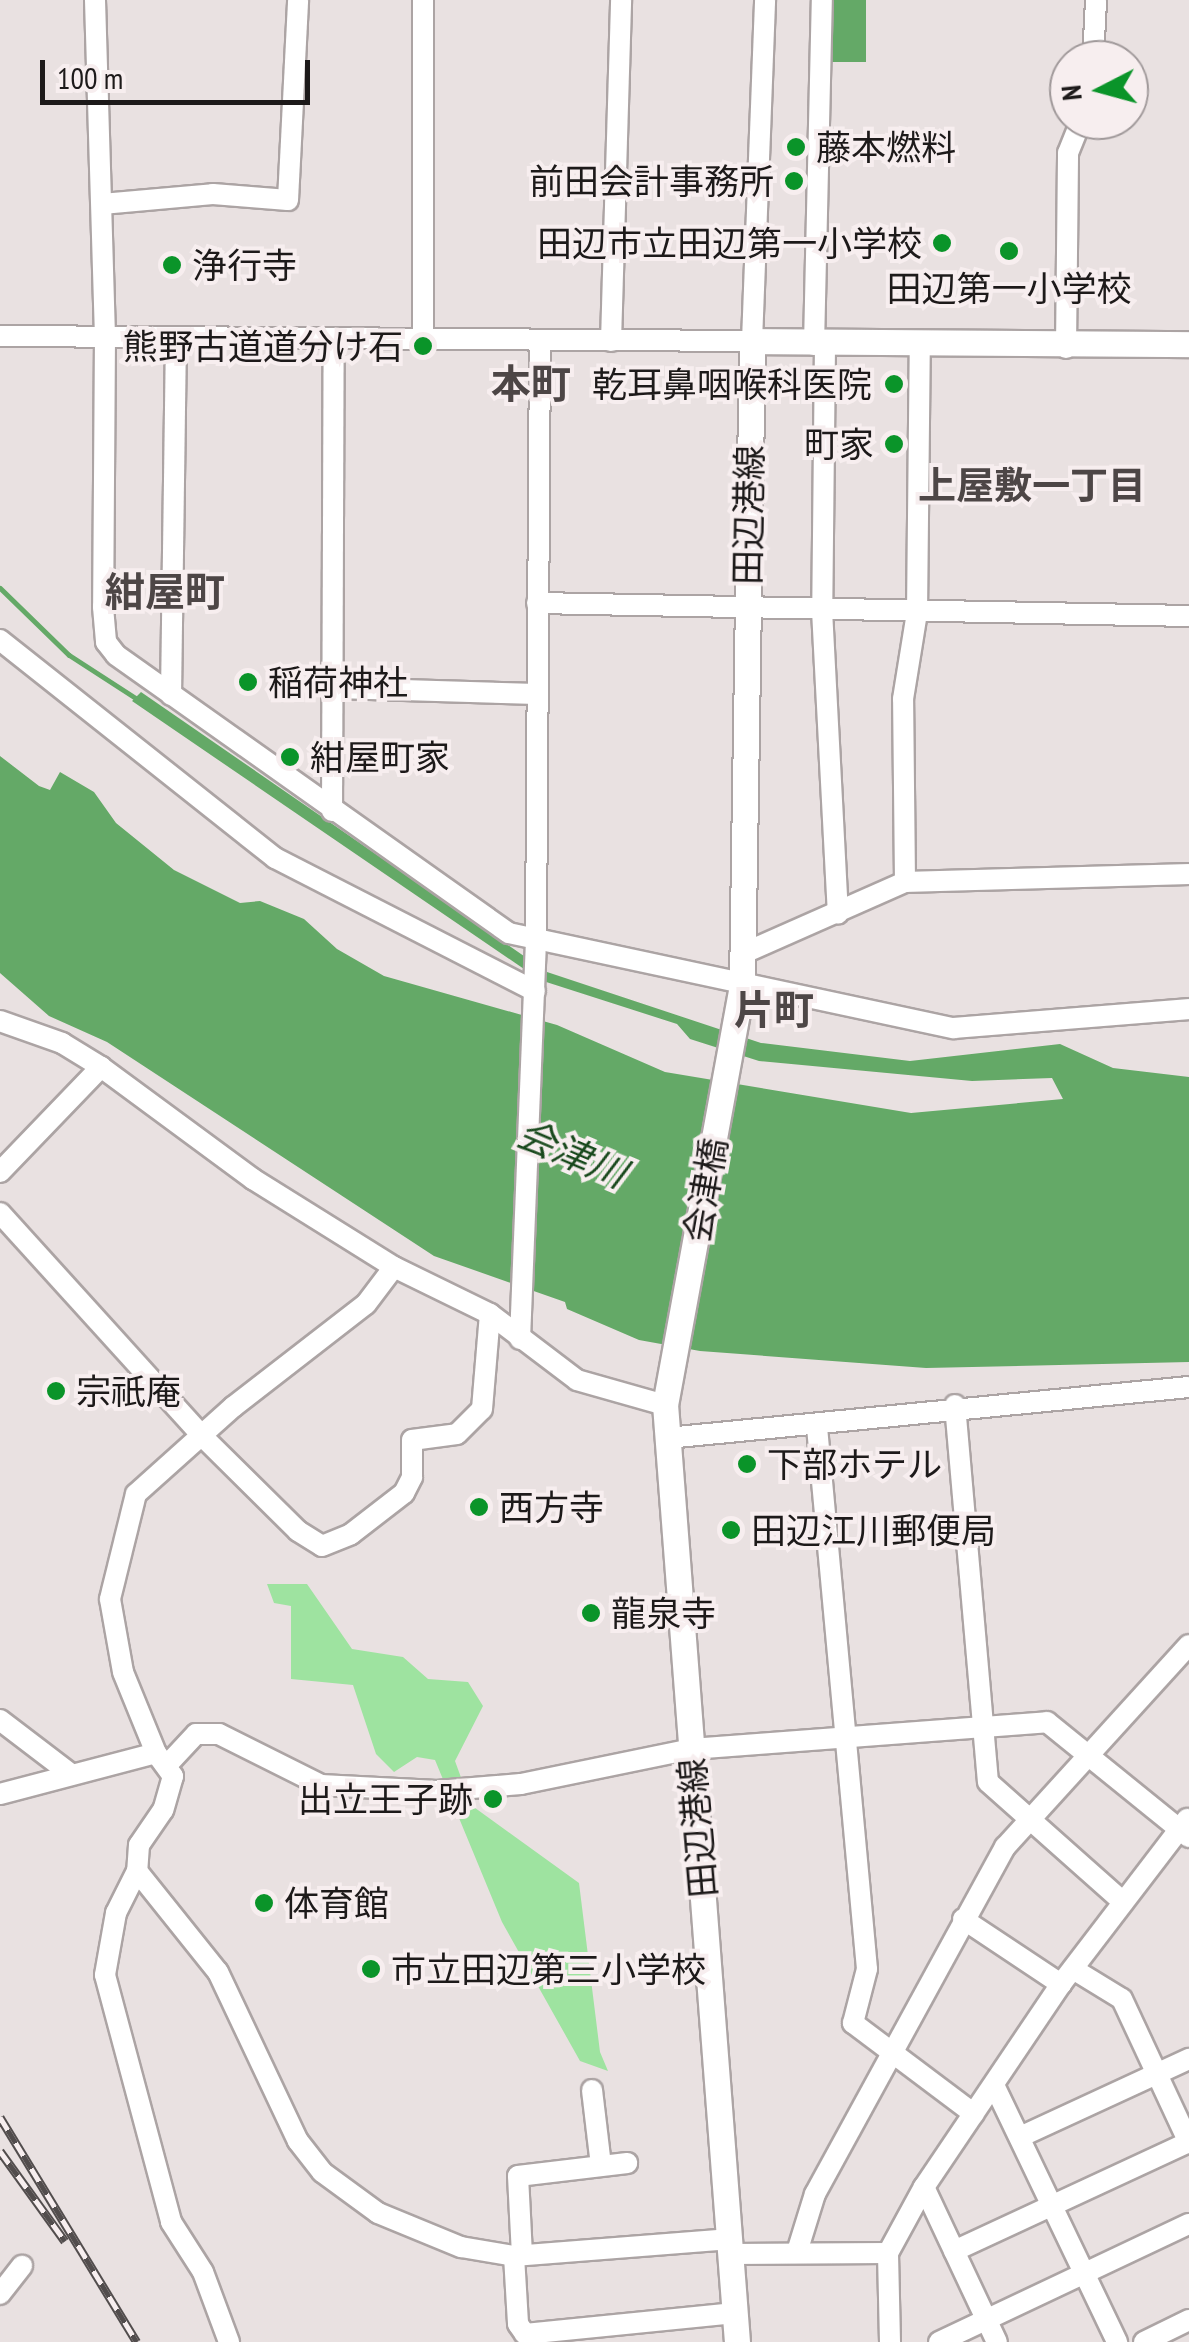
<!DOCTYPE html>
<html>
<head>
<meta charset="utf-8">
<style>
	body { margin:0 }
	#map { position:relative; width:1189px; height:2342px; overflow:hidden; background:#e9e1e1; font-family:"PT Sans Narrow","Noto Sans JP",sans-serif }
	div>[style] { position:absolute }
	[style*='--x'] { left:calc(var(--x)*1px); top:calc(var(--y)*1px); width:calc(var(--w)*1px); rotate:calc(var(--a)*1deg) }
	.green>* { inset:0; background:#9ee3a0 }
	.water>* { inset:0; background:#64a967; transform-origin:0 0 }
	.stream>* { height:5px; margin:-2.5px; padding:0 2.5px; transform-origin:2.5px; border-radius:2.5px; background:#64a967 }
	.roads { filter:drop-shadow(2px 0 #aca4a4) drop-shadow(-2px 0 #aca4a4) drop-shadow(0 2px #aca4a4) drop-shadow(0 -2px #aca4a4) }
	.minor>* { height:20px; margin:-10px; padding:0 10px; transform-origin:10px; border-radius:10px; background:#fff }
	.major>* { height:25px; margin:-12.5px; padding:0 12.5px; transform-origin:12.5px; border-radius:12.5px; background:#fff }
	.rail>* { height:9px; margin-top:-4.5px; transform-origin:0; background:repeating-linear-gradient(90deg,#f7eeef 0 15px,#524d4d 0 30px); box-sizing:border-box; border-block:2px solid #524d4d }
	.dots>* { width:28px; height:28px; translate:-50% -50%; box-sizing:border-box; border:5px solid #f7eeef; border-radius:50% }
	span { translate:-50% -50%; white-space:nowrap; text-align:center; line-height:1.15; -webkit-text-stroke:8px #f7eeef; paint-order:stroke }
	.poi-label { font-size:35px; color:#1d1a1a }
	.left { translate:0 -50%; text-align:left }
	.right { translate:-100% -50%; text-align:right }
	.street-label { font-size:35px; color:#1d1a1a }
	.neighbourhood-label { font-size:38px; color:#4d4646; font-weight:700 }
	.water-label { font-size:38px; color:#19491d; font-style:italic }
	.quarter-label { font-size:40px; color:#4d4646; font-weight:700 }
	.north { position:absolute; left:1049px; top:40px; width:100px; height:100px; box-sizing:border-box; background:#f7eeef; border:2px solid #a0999a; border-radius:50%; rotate:264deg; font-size:28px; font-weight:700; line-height:40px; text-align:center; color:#1d1a1a }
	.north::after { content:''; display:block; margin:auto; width:35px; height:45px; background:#0a9429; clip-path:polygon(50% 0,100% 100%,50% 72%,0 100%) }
	.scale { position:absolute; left:40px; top:60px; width:270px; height:45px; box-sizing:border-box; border:5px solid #1d1a1a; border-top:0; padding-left:12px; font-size:30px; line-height:35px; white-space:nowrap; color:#1d1a1a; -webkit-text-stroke:8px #f7eeef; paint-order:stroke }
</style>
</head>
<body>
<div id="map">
	<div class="green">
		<i style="clip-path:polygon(267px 1584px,307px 1584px,352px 1649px,403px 1657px,428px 1679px,468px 1682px,483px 1706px,455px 1761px,471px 1805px,579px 1883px,600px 2052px,608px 2071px,580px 2061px,502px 1922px,435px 1760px,417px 1757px,394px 1772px,376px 1754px,353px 1685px,291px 1679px,291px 1606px,274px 1603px)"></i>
	</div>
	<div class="water">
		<i style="left:831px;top:0;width:35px;height:62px"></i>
		<i style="clip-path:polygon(141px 692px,547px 972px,761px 1043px,910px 1061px,1060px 1044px,1113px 1068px,1189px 1077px,1189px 1362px,926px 1368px,700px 1351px,639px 1340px,567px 1309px,565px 1302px,434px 1256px,107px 1042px,49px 1016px,0 973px,0 756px,39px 786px,50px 790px,60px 772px,94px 792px,116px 823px,174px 870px,240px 903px,260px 901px,304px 919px,337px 949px,384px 976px,557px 1025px,665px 1072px,911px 1113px,1063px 1099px,1052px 1078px,972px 1081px,759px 1061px,690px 1039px,677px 1024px,540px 980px,132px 701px)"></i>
	</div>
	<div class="stream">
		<i style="--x:0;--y:588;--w:96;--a:44.2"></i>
		<i style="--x:69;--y:655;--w:81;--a:32.9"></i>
	</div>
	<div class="roads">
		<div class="minor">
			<i style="--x:95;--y:0;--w:337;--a:88.3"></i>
			<i style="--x:105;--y:337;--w:270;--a:90.4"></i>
			<i style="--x:103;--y:607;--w:35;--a:85"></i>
			<i style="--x:106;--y:642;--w:16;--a:52"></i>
			<i style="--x:116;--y:655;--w:481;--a:35.3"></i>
			<i style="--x:509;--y:933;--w:455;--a:12.1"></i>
			<i style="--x:954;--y:1028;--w:236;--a:-4.6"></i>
			<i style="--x:1093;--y:60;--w:60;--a:-87.1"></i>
			<i style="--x:102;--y:204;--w:111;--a:-5.1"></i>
			<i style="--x:213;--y:194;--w:75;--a:4.6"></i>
			<i style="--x:288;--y:200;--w:200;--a:-87.1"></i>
			<i style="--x:0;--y:336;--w:752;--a:0.38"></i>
			<i style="--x:752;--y:341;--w:341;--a:-87.8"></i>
			<i style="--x:611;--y:341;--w:341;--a:-88.3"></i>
			<i style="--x:423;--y:342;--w:342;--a:-90"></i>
			<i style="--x:814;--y:345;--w:345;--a:-88.7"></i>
			<i style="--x:825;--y:345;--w:265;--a:90.6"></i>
			<i style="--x:822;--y:610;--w:304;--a:87"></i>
			<i style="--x:1066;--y:348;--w:195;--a:-89.4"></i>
			<i style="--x:1068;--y:153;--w:35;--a:-68"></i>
			<i style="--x:537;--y:603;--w:652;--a:1.14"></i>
			<i style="--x:0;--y:640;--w:351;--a:38.4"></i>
			<i style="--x:275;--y:858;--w:292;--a:27.1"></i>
			<i style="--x:336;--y:688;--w:201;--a:1.7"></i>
			<i style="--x:171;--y:695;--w:355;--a:-89.2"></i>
			<i style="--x:332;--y:811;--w:468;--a:-89.8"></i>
			<i style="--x:905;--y:882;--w:183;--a:-90.6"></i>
			<i style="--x:903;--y:699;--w:87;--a:-80.8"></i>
			<i style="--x:917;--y:613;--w:267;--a:-89.4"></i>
			<i style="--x:744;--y:953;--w:176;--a:-23.8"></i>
			<i style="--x:905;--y:882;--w:284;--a:-1.6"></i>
			<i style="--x:0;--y:1021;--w:66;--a:19.5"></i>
			<i style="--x:62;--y:1043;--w:46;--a:31.6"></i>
			<i style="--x:101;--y:1067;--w:189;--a:36.4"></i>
			<i style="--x:253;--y:1179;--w:166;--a:32"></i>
			<i style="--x:394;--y:1267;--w:107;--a:26.1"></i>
			<i style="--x:490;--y:1314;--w:109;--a:37.2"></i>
			<i style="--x:577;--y:1380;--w:91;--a:15.9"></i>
			<i style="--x:0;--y:1172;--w:146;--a:-46.1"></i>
			<i style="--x:0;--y:1213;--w:301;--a:47.8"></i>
			<i style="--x:202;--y:1436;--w:135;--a:44.7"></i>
			<i style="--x:298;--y:1531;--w:28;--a:32"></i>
			<i style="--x:322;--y:1546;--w:31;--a:-22"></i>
			<i style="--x:351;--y:1534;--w:67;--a:-37.7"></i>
			<i style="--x:404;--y:1493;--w:18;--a:-63"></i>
			<i style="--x:412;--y:1477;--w:37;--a:-90"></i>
			<i style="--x:412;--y:1440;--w:45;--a:-7.6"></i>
			<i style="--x:457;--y:1434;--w:35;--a:-45"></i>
			<i style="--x:482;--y:1409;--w:95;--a:-85.2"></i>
			<i style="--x:520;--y:1339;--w:398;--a:-87.7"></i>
			<i style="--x:536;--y:941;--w:598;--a:-89.62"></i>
			<i style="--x:955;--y:1405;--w:378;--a:85"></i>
			<i style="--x:988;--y:1782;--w:181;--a:41.6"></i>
			<i style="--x:817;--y:1427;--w:544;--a:84.73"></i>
			<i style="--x:867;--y:1969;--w:56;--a:104.5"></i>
			<i style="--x:853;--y:2023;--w:151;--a:36.9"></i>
			<i style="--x:667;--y:1438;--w:524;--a:-5.58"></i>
			<i style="--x:0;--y:1720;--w:89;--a:37.3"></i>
			<i style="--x:156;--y:1753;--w:87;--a:-112.2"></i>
			<i style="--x:123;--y:1672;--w:74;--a:-100.1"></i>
			<i style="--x:110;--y:1599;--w:108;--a:-76.1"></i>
			<i style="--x:136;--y:1494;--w:130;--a:-41.9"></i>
			<i style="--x:233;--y:1407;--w:168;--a:-37.8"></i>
			<i style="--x:366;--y:1304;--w:46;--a:-52.9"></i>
			<i style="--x:168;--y:1764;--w:41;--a:-47"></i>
			<i style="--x:196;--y:1734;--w:23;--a:0"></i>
			<i style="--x:219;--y:1734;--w:114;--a:26.6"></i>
			<i style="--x:321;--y:1785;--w:116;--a:3"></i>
			<i style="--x:437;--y:1791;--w:84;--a:-4.8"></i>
			<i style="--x:521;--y:1784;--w:174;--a:-11.6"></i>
			<i style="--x:691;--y:1749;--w:357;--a:-4.3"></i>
			<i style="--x:1047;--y:1722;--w:183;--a:39"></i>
			<i style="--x:0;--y:1794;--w:161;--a:-14.7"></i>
			<i style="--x:156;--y:1753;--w:29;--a:54"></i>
			<i style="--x:173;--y:1776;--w:35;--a:106"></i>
			<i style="--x:163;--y:1810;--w:42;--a:124.4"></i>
			<i style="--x:139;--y:1845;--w:26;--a:94"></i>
			<i style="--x:137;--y:1871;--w:47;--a:116.6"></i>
			<i style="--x:116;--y:1913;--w:63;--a:100.1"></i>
			<i style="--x:105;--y:1975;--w:256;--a:75"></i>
			<i style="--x:171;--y:2222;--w:59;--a:57.4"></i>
			<i style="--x:203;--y:2272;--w:75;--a:69.6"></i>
			<i style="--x:137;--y:1871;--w:129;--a:51.3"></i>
			<i style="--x:218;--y:1972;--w:187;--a:64.7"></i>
			<i style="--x:298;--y:2141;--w:39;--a:52"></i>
			<i style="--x:322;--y:2172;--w:69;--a:36.2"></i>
			<i style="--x:378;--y:2213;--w:90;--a:22.3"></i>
			<i style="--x:461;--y:2247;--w:54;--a:9.6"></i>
			<i style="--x:514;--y:2256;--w:217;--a:-4.5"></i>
			<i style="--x:963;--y:1919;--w:118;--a:33.6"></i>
			<i style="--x:1073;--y:1969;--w:57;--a:31.5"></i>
			<i style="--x:1122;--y:1999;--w:159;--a:65"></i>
			<i style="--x:994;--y:2085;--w:285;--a:64.4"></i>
			<i style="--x:592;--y:2090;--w:76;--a:83.2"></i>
			<i style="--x:1022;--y:2136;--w:184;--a:-24.8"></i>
			<i style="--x:924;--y:2187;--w:171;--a:64.8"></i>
			<i style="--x:954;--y:2251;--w:259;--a:-24.9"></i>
			<i style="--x:797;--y:2252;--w:61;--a:-72.8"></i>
			<i style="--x:815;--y:2194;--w:396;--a:-61.3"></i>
			<i style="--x:1005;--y:1847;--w:273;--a:-47.7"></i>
			<i style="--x:731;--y:2254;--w:157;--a:-0.4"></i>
			<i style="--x:522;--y:2255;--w:79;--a:-92.9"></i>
			<i style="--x:518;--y:2176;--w:110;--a:-6.8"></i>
			<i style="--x:514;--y:2256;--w:68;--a:86.6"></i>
			<i style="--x:518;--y:2324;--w:12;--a:55"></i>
			<i style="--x:525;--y:2334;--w:211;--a:-5.7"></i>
			<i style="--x:0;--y:2294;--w:36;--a:-52"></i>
			<i style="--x:890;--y:2342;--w:89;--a:-91.3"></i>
			<i style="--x:888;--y:2253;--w:75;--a:-61.4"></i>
			<i style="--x:924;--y:2187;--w:245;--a:-56"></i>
			<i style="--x:1061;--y:1984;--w:208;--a:-52.6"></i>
			<i style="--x:939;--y:2342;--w:276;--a:-25.3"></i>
			<i style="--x:1144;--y:2342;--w:50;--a:-26.1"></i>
		</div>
		<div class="major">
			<i style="--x:737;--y:2342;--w:940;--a:-94.39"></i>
			<i style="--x:665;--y:1405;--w:427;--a:-79.6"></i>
			<i style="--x:742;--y:985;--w:644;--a:-89.11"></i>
			<i style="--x:752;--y:341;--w:437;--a:0.4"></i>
		</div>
	</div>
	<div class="rail">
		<i style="--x:0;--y:2117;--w:263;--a:58.7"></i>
		<i style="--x:0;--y:2151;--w:111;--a:54.2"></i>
	</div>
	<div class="dots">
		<i style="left:796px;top:147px;background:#0a9429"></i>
		<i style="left:794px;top:181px;background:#0a9429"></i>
		<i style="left:942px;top:243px;background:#0a9429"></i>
		<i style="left:1009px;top:251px;background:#0a9429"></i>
		<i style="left:172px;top:265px;background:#0a9429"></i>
		<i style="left:423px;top:346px;background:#0a9429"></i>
		<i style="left:894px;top:384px;background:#0a9429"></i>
		<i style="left:894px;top:444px;background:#0a9429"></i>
		<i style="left:248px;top:682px;background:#0a9429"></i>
		<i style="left:290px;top:757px;background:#0a9429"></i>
		<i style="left:56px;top:1391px;background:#0a9429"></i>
		<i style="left:747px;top:1464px;background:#0a9429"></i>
		<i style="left:479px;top:1507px;background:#0a9429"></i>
		<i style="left:731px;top:1530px;background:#0a9429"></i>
		<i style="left:591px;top:1613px;background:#0a9429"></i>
		<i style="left:493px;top:1799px;background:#0a9429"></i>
		<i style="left:264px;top:1903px;background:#0a9429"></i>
		<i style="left:371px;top:1969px;background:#0a9429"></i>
	</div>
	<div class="poi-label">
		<span class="left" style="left:816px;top:147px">藤本燃料</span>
		<span class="right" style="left:774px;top:181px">前田会計事務所</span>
		<span class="right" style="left:922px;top:243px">田辺市立田辺第一小学校</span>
		<span class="left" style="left:192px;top:265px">浄行寺</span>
		<span style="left:1009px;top:288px">田辺第一小学校</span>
		<span class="right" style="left:403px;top:346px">熊野古道道分け石</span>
		<span class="right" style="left:872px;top:384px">乾耳鼻咽喉科医院</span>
		<span class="right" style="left:874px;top:444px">町家</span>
		<span class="left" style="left:268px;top:682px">稲荷神社</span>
		<span class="left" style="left:310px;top:757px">紺屋町家</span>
		<span class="left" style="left:76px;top:1391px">宗祇庵</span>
		<span class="left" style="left:767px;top:1464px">下部ホテル</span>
		<span class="left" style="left:499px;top:1507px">西方寺</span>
		<span class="left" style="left:751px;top:1530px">田辺江川郵便局</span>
		<span class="left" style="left:611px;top:1613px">龍泉寺</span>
		<span class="right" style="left:473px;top:1799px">出立王子跡</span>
		<span class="left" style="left:284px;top:1903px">体育館</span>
		<span class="left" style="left:391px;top:1969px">市立田辺第三小学校</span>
	</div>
	<div class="street-label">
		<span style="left:748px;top:515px;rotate:-89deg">田辺港線</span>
		<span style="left:705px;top:1190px;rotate:-80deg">会津橋</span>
		<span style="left:697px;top:1828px;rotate:-95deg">田辺港線</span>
	</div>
	<div class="neighbourhood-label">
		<span style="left:1032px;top:485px">上屋敷一丁目</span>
	</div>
	<div class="water-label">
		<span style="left:572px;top:1153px;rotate:23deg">会津川</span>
	</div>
	<div class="quarter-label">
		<span style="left:531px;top:383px">本町</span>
		<span style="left:165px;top:591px">紺屋町</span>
		<span style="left:774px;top:1009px">片町</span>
	</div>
	<div class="north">N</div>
	<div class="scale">100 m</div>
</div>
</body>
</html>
